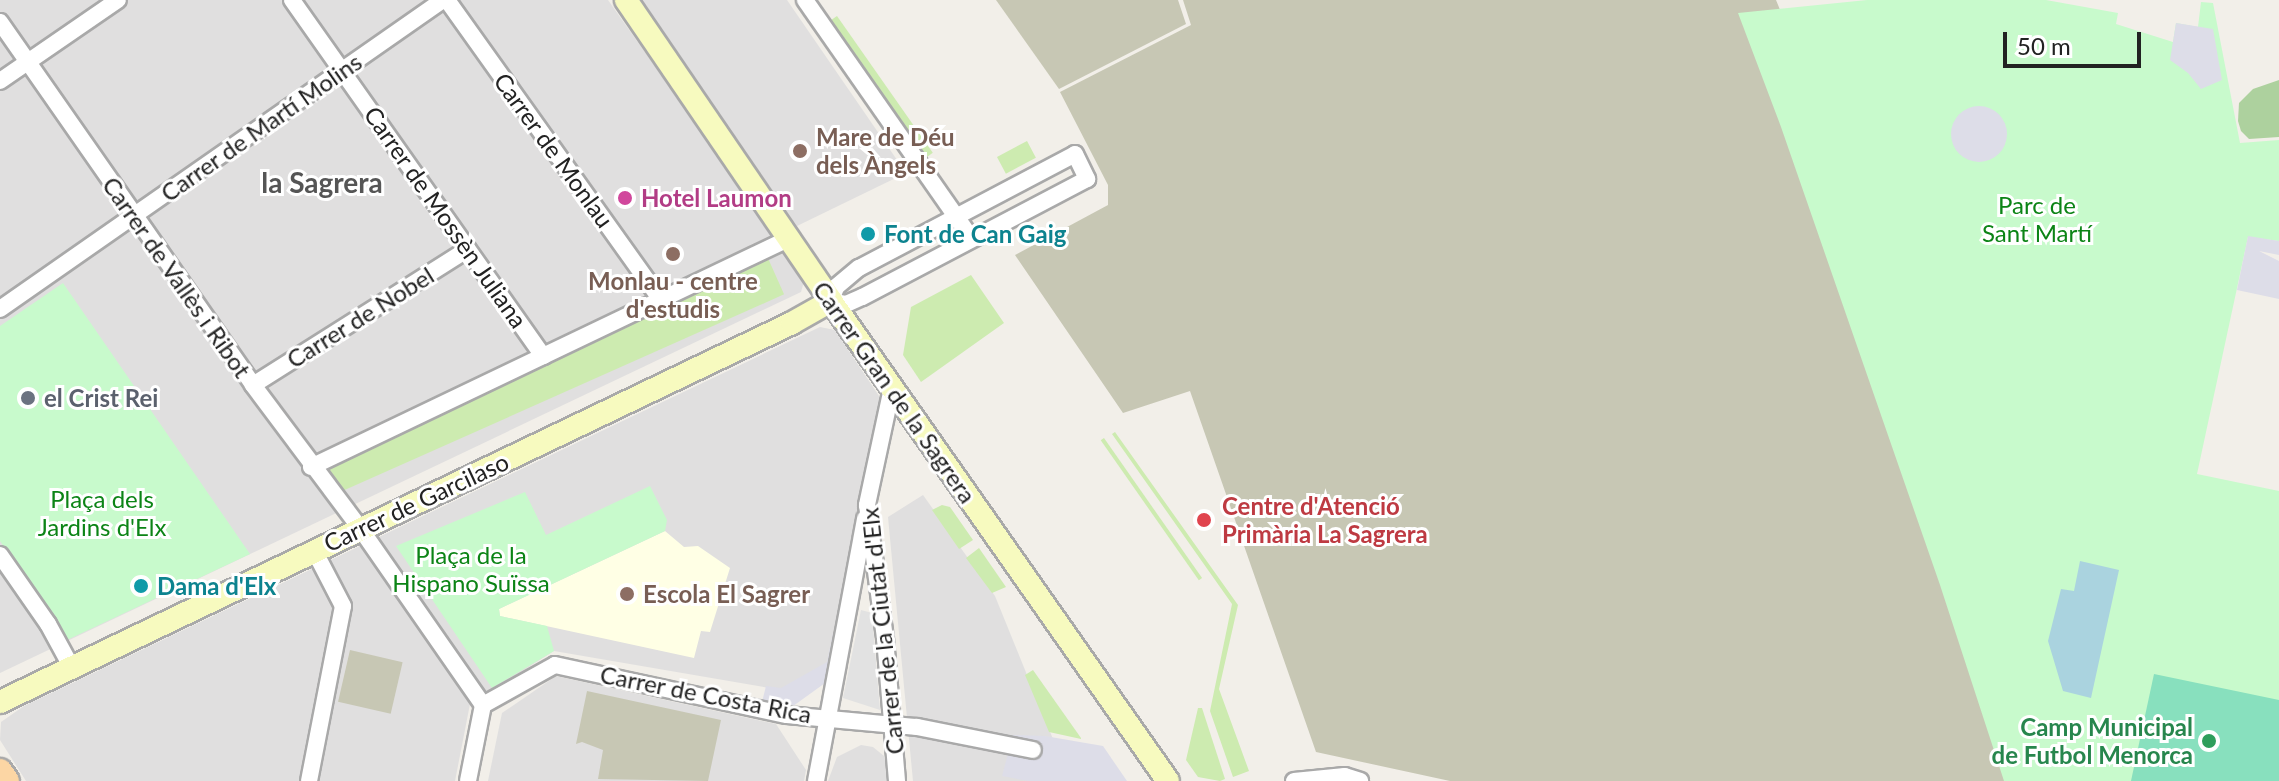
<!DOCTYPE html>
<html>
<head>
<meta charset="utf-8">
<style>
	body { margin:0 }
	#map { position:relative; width:2279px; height:781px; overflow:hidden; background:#f2efe9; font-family:Lato,sans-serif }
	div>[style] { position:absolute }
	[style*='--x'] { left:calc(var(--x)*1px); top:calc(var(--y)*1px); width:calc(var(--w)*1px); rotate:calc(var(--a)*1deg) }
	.residential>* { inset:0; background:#e0dfdf }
	.education>* { inset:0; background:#ffffe5 }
	.construction>* { inset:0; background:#c7c7b4; transform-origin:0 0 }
	.grass>* { inset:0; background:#cdebb0; transform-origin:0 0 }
	.forest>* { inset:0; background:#add19e }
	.park>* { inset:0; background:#c8facc }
	.pitch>* { inset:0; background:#88e0be }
	.parking>* { inset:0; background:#e2e2e2 }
	.plaza>* { inset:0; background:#dddde8 }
	.round { border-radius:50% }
	.water>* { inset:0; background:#aad3df }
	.roads { filter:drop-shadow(2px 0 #a9a9a9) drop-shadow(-2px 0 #a9a9a9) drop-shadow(0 2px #a9a9a9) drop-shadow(0 -2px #a9a9a9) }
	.street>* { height:16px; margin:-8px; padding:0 8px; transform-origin:8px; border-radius:8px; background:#fff }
	.secondary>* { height:22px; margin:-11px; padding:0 11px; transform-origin:11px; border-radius:11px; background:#f7fabf }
	.primary>* { height:24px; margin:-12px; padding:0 12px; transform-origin:12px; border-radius:12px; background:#fcd6a4 }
	.dots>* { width:22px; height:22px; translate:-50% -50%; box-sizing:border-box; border:4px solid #fff; border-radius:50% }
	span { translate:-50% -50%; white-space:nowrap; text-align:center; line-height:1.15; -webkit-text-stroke:6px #fff; paint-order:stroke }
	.street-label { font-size:24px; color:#222 }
	.education-label { font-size:24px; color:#785e54; font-weight:700 }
	.left { translate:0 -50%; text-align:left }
	.hotel-label { font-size:24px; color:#b23c85; font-weight:700 }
	.park-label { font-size:24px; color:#0c8416 }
	.culture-label { font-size:24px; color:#0d838f; font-weight:700 }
	.worship-label { font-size:24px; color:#5b616d; font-weight:700 }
	.health-label { font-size:24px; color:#be3a42; font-weight:700 }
	.leisure-label { font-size:24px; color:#27864d; font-weight:700 }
	.right { translate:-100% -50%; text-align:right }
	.quarter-label { font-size:28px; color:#555; font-weight:700 }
	.scale { position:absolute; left:2003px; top:32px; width:138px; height:36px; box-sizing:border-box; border:4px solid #222; border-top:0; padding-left:10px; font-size:24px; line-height:28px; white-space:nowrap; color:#222; -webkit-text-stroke:6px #fff; paint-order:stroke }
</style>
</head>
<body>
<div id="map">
	<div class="residential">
		<i style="clip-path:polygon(0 0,608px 0,805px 278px,801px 292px,0 673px)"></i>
		<i style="clip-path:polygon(639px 0,787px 0,906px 173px,797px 226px)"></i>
		<i style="clip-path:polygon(820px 327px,835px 330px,881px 399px,830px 662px,781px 690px,554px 651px,470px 704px,455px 781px,26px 781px,0 740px,1px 722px,24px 706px)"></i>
		<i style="clip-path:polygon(923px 495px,995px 596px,1070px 781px,913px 781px,888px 517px)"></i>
		<i style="clip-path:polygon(556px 676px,776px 724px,806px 770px,804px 781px,488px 781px,502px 713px)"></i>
		<i style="clip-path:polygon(861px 745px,873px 747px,884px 756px,891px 781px,828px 781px,837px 757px)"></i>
	</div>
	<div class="education">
		<i style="clip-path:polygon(665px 531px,684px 547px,698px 546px,730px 568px,710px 632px,701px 631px,694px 658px,500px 616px,499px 609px)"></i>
	</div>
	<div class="construction">
		<i style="clip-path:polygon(996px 0,1178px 0,1186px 24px,1059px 89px)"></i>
		<i style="clip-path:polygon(1183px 0,1776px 0,2094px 781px,1450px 781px,1316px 752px,1190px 391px,1123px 413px,1015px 255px,1108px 205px,1108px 185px,1060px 92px,1191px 25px)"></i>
		<i style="left:350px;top:650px;width:54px;height:53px;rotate:13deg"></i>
		<i style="clip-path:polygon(587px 691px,721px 720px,708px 781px,598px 779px,603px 750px,582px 742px,576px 744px)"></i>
	</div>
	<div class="grass">
		<i style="left:837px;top:16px;width:167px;height:8px;rotate:55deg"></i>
		<i style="left:1027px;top:141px;width:19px;height:34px;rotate:62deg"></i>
		<i style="left:767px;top:256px;width:42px;height:489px;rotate:66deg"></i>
		<i style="clip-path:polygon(971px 275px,1004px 323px,921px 382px,903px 355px,911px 307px)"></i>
		<i style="clip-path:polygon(1115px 432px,1238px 605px,1219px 689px,1249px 771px,1233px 777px,1210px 711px,1232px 604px,1112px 434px)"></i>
		<i style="left:1104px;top:438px;width:171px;height:4px;rotate:55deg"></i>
		<i style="clip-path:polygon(942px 505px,950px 507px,973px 540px,959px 549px,932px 510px)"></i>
		<i style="clip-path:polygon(979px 548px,1006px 587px,992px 593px,966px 558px)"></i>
		<i style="clip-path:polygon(1033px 670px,1081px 738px,1081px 739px,1049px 732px,1025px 675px)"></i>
		<i style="clip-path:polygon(1198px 708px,1202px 708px,1225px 779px,1220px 781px,1198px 777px,1186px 760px)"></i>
	</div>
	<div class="forest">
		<i style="clip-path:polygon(2279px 80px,2279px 137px,2249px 139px,2241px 131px,2238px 121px,2239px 103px,2253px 89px)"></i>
	</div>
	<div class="park">
		<i style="clip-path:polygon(1867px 0,2046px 0,2118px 13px,2116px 24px,2173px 42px,2176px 23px,2198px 27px,2201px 2px,2213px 3px,2240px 143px,2279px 140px,2279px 241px,2248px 237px,2197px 474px,2279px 491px,2279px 781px,2004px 781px,1940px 585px,1781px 127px,1738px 13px)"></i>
		<i style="clip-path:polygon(63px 283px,250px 554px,67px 640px,0 541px,0 326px)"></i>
		<i style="clip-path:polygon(650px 486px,667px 520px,665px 531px,499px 609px,500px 616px,547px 626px,554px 651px,492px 688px,396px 546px,525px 492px,546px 535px)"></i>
	</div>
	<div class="pitch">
		<i style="clip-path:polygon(2154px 674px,2279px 700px,2279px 781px,2131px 781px)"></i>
	</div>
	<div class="parking">
		<i style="clip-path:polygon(861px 610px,872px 613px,880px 710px,843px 698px)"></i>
	</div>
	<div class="plaza">
		<i style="clip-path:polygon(2176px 23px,2213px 29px,2222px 80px,2201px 89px,2188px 73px,2170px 60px)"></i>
		<i class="round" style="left:1951px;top:106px;width:56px;height:56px"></i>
		<i style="clip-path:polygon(2248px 236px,2279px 241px,2279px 255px,2259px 251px,2279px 261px,2279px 299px,2237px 290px)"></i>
		<i style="clip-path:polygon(833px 633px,841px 634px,832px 678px,789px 709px,762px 702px,766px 686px,781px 688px,827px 662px)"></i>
		<i style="clip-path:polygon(1013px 735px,1045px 736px,1103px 746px,1127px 781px,1028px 781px,1002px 776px)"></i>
	</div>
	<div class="water">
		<i style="clip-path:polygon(2080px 561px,2119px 570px,2091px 698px,2063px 691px,2048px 641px,2061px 589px,2074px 591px)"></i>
	</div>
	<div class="roads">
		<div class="street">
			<i style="--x:292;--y:0;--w:436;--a:54.8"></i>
			<i style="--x:447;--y:0;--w:369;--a:54.5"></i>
			<i style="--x:805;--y:0;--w:290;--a:55.1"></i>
			<i style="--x:0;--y:22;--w:442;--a:55.1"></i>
			<i style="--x:253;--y:385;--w:179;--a:53.2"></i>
			<i style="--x:360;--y:528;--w:216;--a:55.2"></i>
			<i style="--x:483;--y:705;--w:77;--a:101.2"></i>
			<i style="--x:0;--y:81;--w:143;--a:-34.5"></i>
			<i style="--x:1075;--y:154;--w:28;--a:64"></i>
			<i style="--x:1087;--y:179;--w:254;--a:152.3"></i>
			<i style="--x:862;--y:297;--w:17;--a:156"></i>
			<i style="--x:846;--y:304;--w:15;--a:-169"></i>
			<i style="--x:831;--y:301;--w:15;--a:-70"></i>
			<i style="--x:836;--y:287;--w:30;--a:-40"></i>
			<i style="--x:859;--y:268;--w:244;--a:-27.8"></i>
			<i style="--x:0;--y:309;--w:540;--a:-34.9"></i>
			<i style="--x:253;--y:385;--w:254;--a:-32.3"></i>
			<i style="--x:892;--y:388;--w:120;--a:102.1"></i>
			<i style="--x:867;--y:505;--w:134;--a:82.3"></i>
			<i style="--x:885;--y:638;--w:144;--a:85.2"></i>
			<i style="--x:311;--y:467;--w:531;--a:-25.55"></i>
			<i style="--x:0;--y:555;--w:84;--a:55.2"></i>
			<i style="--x:48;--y:624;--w:50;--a:61.4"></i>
			<i style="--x:483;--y:705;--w:82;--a:-29.1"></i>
			<i style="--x:555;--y:665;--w:237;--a:12.2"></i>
			<i style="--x:787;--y:715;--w:131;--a:5.3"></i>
			<i style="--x:917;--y:727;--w:118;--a:11.2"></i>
			<i style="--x:309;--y:781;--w:178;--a:-79"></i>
			<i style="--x:343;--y:606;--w:63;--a:-117.4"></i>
			<i style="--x:816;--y:781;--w:267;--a:-79.4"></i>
			<i style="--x:1294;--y:781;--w:51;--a:-5.6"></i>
			<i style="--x:1345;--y:776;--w:16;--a:18"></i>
		</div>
		<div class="secondary">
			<i style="--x:626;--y:0;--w:364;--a:55.7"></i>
			<i style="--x:831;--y:301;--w:586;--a:54.93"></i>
			<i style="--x:0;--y:702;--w:878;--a:-25.57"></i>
			<i style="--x:792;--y:323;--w:45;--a:-29.4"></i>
		</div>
		<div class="primary">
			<i style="--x:0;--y:771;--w:12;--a:55"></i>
		</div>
	</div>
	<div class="dots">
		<i style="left:800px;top:151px;background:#8d6e63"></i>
		<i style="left:625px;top:198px;background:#d1479c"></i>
		<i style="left:868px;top:234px;background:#0f9aa8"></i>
		<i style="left:673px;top:254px;background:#8d6e63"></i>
		<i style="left:28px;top:398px;background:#6b7280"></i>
		<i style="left:1204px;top:520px;background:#e0444e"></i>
		<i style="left:141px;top:586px;background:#0f9aa8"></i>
		<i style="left:627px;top:594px;background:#8d6e63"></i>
		<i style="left:2209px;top:741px;background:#2e9e5b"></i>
	</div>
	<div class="street-label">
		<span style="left:261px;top:127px;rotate:-35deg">Carrer de Martí Molins</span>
		<span style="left:554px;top:150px;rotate:54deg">Carrer de Monlau</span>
		<span style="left:446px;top:217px;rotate:55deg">Carrer de Mossèn Juliana</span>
		<span style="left:177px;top:277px;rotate:55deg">Carrer de Vallès i Ribot</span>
		<span style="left:360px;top:317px;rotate:-32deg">Carrer de Nobel</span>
		<span style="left:895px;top:392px;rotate:55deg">Carrer Gran de la Sagrera</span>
		<span style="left:416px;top:502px;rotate:-25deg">Carrer de Garcilaso</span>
		<span style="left:882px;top:631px;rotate:-96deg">Carrer de la Ciutat d'Elx</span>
		<span style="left:706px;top:694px;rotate:11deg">Carrer de Costa Rica</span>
	</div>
	<div class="education-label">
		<span class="left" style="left:816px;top:151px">Mare de Déu<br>dels Àngels</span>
		<span style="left:673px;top:295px">Monlau - centre<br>d'estudis</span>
		<span class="left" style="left:643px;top:594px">Escola El Sagrer</span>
	</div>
	<div class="hotel-label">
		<span class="left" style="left:641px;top:198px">Hotel Laumon</span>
	</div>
	<div class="park-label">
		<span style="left:2037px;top:219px">Parc de<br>Sant Martí</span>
		<span style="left:102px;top:513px">Plaça dels<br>Jardins d'Elx</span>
		<span style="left:471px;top:569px">Plaça de la<br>Hispano Suïssa</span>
	</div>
	<div class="culture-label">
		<span class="left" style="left:884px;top:234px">Font de Can Gaig</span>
		<span class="left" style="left:157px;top:586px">Dama d'Elx</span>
	</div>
	<div class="worship-label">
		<span class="left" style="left:44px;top:398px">el Crist Rei</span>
	</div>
	<div class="health-label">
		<span class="left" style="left:1222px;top:520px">Centre d'Atenció<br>Primària La Sagrera</span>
	</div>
	<div class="leisure-label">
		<span class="right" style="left:2193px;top:741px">Camp Municipal<br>de Futbol Menorca</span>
	</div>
	<div class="quarter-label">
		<span style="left:322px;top:182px">la Sagrera</span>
	</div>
	<div class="scale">50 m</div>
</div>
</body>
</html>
